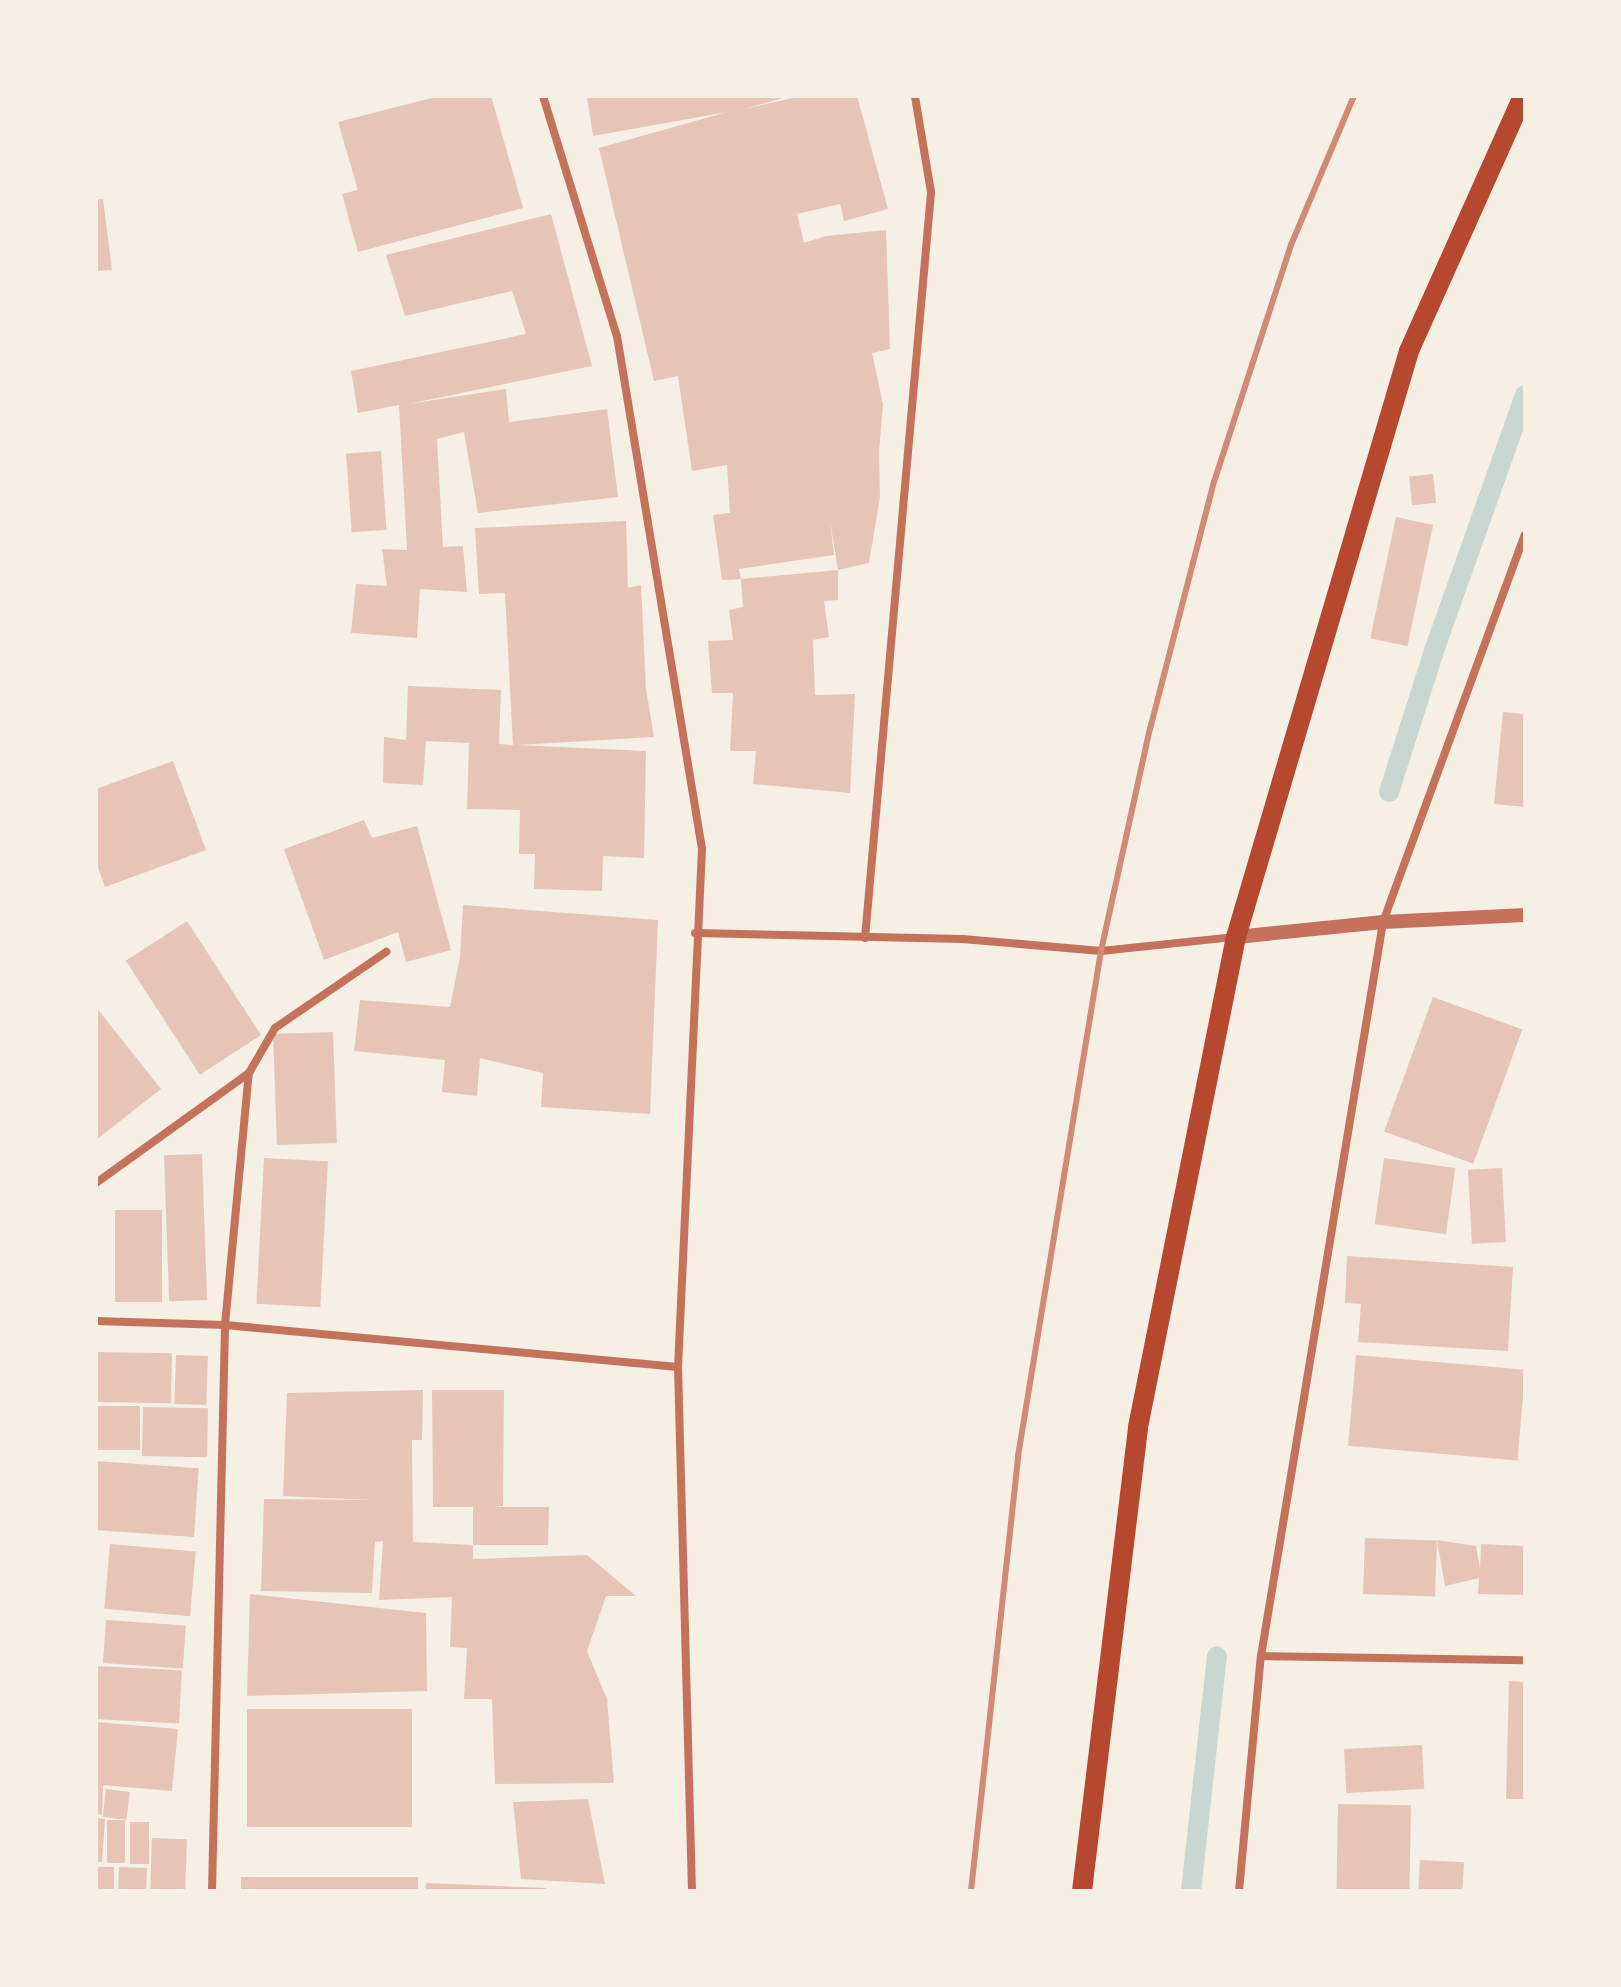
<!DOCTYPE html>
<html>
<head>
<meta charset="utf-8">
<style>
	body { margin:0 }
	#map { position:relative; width:1621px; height:1987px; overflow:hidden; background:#f6efe4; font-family:"Source Serif 4",serif }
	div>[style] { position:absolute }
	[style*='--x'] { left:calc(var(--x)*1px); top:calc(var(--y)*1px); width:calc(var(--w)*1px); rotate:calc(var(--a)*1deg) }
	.stream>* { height:20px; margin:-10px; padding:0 10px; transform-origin:10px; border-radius:10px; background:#c9d6d2 }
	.building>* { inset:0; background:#e6c5b7; transform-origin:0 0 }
	.minor>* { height:8px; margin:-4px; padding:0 4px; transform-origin:4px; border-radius:4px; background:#c5725c }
	.tertiary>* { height:14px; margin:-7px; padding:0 7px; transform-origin:7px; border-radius:7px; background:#c5725c }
	.primary>* { height:20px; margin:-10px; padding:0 10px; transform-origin:10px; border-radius:10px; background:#b5482f }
	.rail>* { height:6px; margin:-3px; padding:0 3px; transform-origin:3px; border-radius:3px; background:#cf8b77 }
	span { translate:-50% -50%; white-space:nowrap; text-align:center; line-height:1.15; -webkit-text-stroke:6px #f6efe4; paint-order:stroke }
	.frame { position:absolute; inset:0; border:98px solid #f6efe4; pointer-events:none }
</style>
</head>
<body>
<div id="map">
	<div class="stream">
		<i style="--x:1389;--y:792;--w:154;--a:-72.3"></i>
		<i style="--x:1436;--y:645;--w:265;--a:-70.4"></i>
		<i style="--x:1191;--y:1891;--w:236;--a:-83.7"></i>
	</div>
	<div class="building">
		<i style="clip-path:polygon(439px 96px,491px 96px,523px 208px,358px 252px,342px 194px,358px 190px,338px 122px)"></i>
		<i style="clip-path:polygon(790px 96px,744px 109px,802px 96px,857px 96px,888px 209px,844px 221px,840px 204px,797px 214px,804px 243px,826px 236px,886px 230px,890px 349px,872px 353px,883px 404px,879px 452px,880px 497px,869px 563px,838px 570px,830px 521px,834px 555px,739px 569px,741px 579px,838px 570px,838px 600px,824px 601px,829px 637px,813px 640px,815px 695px,855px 694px,850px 793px,753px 784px,756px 751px,730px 751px,733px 693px,712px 693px,708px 641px,733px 640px,729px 610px,743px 607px,741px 579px,722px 580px,713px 515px,730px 513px,727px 465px,692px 471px,678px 376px,654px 381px,599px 148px,727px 112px,593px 136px,587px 97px)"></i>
		<i style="clip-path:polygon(103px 199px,112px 270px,96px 271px,96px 200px)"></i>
		<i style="clip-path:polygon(551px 214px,592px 366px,408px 404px,506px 389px,509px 422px,607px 409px,618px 497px,478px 513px,464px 432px,437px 439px,443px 547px,463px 546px,467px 592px,420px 589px,417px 638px,351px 633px,356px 584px,387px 586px,382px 549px,407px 550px,399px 405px,358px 413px,351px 371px,526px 334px,512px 291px,405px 316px,386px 255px)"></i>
		<i style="left:381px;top:451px;width:79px;height:35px;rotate:86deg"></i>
		<i style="left:1433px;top:474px;width:29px;height:24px;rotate:84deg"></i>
		<i style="left:1396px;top:517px;width:38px;height:124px;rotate:12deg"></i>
		<i style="clip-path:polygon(626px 521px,628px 588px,641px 585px,646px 689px,654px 737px,517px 745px,646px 751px,644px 858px,603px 856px,602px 891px,534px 889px,535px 854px,519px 854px,520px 810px,467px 809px,469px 743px,426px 741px,423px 785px,383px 783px,384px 737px,406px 740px,408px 686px,501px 690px,499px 744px,513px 745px,505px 593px,479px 594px,475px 528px)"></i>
		<i style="clip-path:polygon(1503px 712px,1525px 714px,1525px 807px,1494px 804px)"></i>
		<i style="clip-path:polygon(173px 761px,206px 850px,105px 887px,96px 862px,96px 789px)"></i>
		<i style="clip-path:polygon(364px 820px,372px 838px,417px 826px,451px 950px,406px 962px,398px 932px,324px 960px,284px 849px)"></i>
		<i style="clip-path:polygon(463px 905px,658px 920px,650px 1114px,541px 1107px,543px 1073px,480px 1058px,477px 1096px,442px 1092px,445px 1060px,354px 1051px,360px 1000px,450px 1007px,460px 957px)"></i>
		<i style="left:187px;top:921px;width:136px;height:73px;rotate:57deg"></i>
		<i style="left:1433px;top:997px;width:95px;height:143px;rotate:20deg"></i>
		<i style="clip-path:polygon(96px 1007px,161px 1089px,96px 1140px)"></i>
		<i style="left:333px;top:1032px;width:111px;height:60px;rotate:88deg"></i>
		<i style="left:202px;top:1154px;width:146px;height:38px;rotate:88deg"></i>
		<i style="left:264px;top:1158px;width:64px;height:146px;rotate:3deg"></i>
		<i style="left:1384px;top:1158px;width:72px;height:67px;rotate:8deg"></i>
		<i style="left:1502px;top:1168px;width:74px;height:34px;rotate:87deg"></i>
		<i style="left:115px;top:1210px;width:47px;height:92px"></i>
		<i style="clip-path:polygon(1347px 1256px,1513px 1267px,1508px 1351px,1358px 1342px,1361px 1304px,1345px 1303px)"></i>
		<i style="left:96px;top:1352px;width:76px;height:50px;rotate:1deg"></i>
		<i style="left:176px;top:1355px;width:32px;height:49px;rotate:2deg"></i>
		<i style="left:1356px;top:1355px;width:170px;height:91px;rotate:5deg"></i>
		<i style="clip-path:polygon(423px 1390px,422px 1440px,412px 1440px,413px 1542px,473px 1545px,473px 1507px,433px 1507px,432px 1390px,504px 1390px,503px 1506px,494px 1507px,549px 1507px,548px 1545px,473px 1545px,473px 1559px,587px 1555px,636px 1596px,606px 1596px,587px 1651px,607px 1699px,614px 1783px,495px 1784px,492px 1699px,464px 1699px,467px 1648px,450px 1647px,452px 1597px,379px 1600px,383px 1541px,375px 1542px,372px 1593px,261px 1591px,264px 1499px,370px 1500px,283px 1496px,287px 1393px)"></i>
		<i style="left:96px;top:1406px;width:44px;height:44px"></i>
		<i style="left:143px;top:1407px;width:65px;height:49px;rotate:1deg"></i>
		<i style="left:96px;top:1461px;width:103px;height:69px;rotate:4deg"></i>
		<i style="left:1365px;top:1538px;width:72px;height:56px;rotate:2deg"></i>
		<i style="clip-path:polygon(1437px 1540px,1476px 1546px,1480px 1569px,1481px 1544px,1525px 1546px,1525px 1595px,1478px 1594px,1479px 1578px,1445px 1586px)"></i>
		<i style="left:110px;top:1544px;width:86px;height:65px;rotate:5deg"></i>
		<i style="clip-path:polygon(250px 1594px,426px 1613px,427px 1691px,247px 1696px)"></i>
		<i style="left:106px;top:1620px;width:80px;height:43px;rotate:4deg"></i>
		<i style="left:96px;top:1666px;width:86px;height:53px;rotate:3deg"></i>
		<i style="clip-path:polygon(1509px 1681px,1525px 1682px,1525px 1799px,1506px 1799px)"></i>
		<i style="left:247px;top:1709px;width:165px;height:118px"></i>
		<i style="clip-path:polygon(96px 1722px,178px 1729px,172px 1791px,103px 1785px,102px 1815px,96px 1814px)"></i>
		<i style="left:1422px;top:1745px;width:44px;height:78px;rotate:87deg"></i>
		<i style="left:106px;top:1789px;width:24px;height:28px;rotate:7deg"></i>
		<i style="clip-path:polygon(588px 1799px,605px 1884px,521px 1879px,513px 1802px)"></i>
		<i style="left:1338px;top:1804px;width:73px;height:87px;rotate:1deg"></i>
		<i style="clip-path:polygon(96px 1818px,105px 1819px,102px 1862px,96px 1862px)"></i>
		<i style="left:107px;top:1820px;width:18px;height:43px"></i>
		<i style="left:130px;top:1822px;width:19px;height:42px"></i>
		<i style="left:152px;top:1838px;width:35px;height:53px;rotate:2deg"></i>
		<i style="left:1420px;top:1860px;width:44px;height:31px;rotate:3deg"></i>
		<i style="left:96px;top:1867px;width:18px;height:23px"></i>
		<i style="left:119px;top:1867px;width:28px;height:24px;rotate:2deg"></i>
		<i style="left:241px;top:1877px;width:177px;height:14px"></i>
		<i style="clip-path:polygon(426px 1883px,546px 1888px,546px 1891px,425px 1891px)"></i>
	</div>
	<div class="minor">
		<i style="--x:543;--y:96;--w:251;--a:72.9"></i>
		<i style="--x:617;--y:336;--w:520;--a:80.59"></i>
		<i style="--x:702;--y:849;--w:519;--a:92.65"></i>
		<i style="--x:678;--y:1367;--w:524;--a:88.47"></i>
		<i style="--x:695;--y:933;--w:267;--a:1.3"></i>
		<i style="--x:962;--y:939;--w:140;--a:4.9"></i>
		<i style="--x:1101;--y:951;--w:135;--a:-6"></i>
		<i style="--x:865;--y:938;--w:749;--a:-84.94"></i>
		<i style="--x:931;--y:192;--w:97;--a:-99.5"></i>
		<i style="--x:96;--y:1183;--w:188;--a:-35.7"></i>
		<i style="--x:96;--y:1321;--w:129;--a:1.8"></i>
		<i style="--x:225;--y:1325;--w:455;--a:5.3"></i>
		<i style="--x:1261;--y:1656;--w:264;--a:0.9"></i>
		<i style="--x:212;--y:1891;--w:566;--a:-88.68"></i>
		<i style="--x:225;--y:1325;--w:253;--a:-84.6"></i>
		<i style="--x:249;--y:1073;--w:52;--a:-60"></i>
		<i style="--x:275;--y:1028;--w:135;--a:-34.4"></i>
		<i style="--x:1239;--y:1891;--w:236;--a:-84.7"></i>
		<i style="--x:1261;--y:1656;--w:744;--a:-80.56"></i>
		<i style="--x:1383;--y:922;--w:412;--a:-69.9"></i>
	</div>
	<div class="tertiary">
		<i style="--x:1236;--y:937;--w:148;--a:-5.8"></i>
		<i style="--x:1383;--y:922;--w:142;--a:-2.8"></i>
	</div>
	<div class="primary">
		<i style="--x:1082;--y:1891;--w:467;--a:-83.1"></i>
		<i style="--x:1138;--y:1427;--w:500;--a:-78.7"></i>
		<i style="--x:1236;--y:937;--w:611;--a:-73.55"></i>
		<i style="--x:1409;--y:351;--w:279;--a:-65.9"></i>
	</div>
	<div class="rail">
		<i style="--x:971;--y:1891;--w:438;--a:-83.8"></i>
		<i style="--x:1018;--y:1456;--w:512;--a:-80.67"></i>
		<i style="--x:1101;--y:951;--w:227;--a:-77.6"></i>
		<i style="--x:1150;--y:729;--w:255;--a:-75.5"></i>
		<i style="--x:1214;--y:482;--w:249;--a:-72"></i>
		<i style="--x:1291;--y:245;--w:162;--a:-67.1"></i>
	</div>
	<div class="frame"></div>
</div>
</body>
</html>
